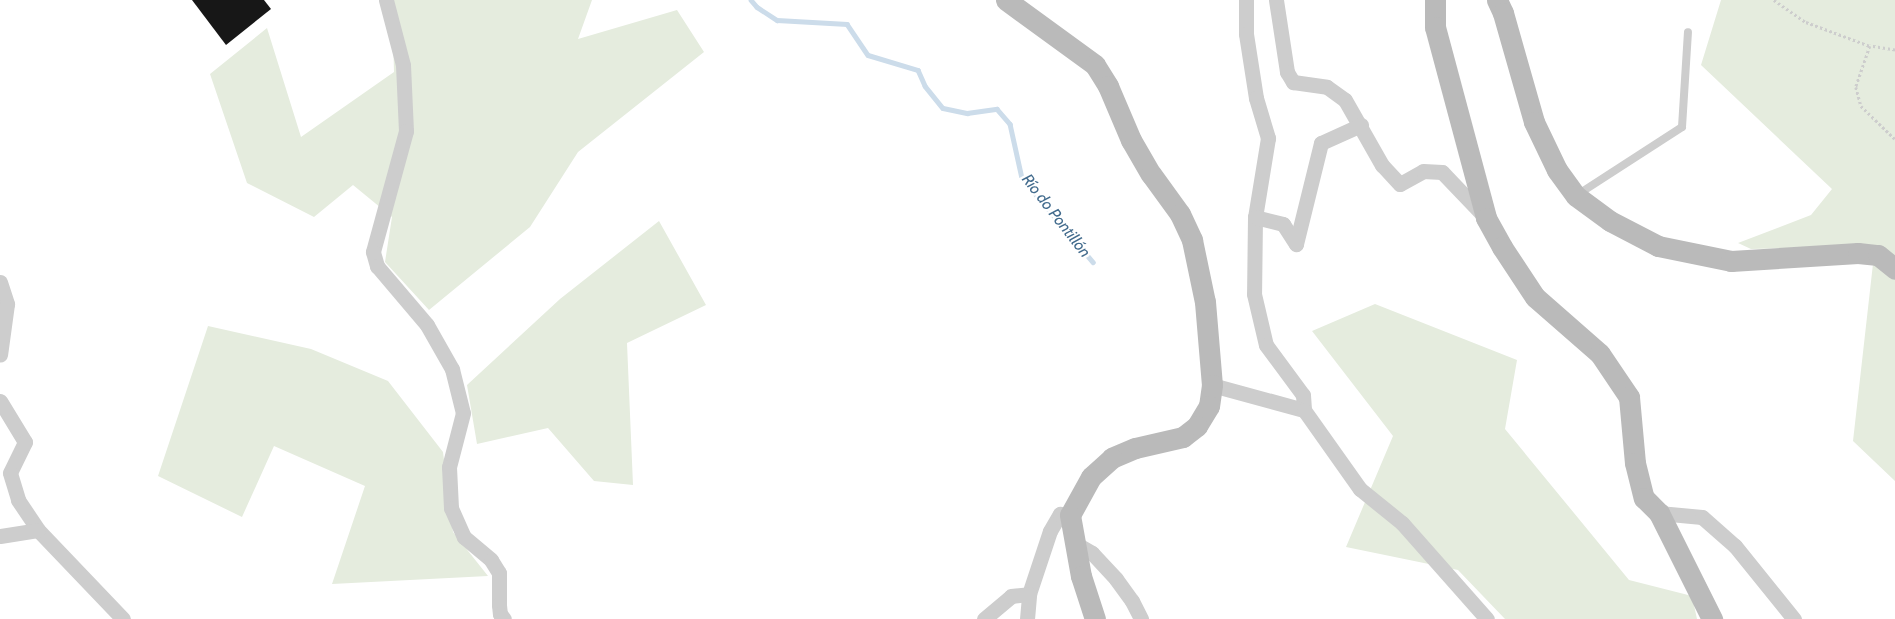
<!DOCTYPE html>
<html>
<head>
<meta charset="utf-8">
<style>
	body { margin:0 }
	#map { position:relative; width:1895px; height:619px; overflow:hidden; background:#fff; font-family:Cabin,sans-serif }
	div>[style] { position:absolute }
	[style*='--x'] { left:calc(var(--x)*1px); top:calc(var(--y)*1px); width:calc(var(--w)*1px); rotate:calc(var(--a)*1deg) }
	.green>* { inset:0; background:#e5ecde }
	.stream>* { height:4.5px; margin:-2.25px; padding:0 2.25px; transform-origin:2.25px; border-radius:2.25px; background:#ccdcea }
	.building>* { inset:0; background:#171717 }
	.path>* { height:2.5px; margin-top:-1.25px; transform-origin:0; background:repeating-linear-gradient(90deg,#cdcdcd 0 2.5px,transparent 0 5px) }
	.lane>* { height:8px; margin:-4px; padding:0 4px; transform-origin:4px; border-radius:4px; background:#cdcdcd }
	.street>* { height:15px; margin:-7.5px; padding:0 7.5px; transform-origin:7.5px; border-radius:7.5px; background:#cdcdcd }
	.secondary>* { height:21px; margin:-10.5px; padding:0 10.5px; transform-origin:10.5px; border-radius:10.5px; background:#bababa }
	span { translate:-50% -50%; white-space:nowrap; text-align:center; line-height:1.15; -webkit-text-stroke:5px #fff; paint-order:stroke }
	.water-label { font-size:16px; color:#426b8d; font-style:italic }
</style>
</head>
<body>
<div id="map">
	<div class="green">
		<i style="clip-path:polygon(392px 0,592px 0,578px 39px,677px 10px,704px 52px,578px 152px,530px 227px,429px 310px,385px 262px,392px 217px,353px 185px,314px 217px,247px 183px,210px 74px,267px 28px,301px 137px,394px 72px)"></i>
		<i style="clip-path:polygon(1721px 0,1895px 0,1895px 481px,1853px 441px,1875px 246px,1751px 249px,1738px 243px,1811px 215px,1832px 189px,1701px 65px)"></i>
		<i style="clip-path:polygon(659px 221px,706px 305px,627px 343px,633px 485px,594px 481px,548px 428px,477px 444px,467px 385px,560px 299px)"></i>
		<i style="clip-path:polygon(1375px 304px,1517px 360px,1505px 429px,1629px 580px,1692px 596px,1697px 619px,1505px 619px,1458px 570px,1346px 547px,1393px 436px,1312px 331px)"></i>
		<i style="clip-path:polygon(208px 326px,311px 349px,388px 381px,443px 452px,453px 532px,488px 576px,332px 584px,365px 486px,274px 446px,242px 517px,158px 476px)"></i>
	</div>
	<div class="stream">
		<i style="--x:751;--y:0;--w:9;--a:49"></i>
		<i style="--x:757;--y:7;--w:24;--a:33"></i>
		<i style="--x:777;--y:20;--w:70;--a:3.3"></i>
		<i style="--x:847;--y:24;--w:37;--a:56"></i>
		<i style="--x:868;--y:55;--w:52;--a:16.7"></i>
		<i style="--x:918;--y:70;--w:17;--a:66"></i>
		<i style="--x:925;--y:86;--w:28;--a:51"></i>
		<i style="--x:943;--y:108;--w:25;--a:12"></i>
		<i style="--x:967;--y:113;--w:30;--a:-8"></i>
		<i style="--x:997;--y:109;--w:20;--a:49"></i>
		<i style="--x:1010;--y:124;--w:55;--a:77.5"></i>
		<i style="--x:1022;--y:178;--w:110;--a:49.8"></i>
	</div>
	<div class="building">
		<i style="clip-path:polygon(192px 0,264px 0,271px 9px,226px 45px)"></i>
	</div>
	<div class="path">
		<i style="--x:1774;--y:0;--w:39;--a:35"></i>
		<i style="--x:1806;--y:22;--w:68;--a:20.6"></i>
		<i style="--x:1895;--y:50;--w:25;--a:-171"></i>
		<i style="--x:1870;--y:46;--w:43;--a:108.9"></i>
		<i style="--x:1856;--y:87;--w:20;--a:75"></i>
		<i style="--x:1861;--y:106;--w:47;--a:44.1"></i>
	</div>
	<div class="lane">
		<i style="--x:1577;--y:195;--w:125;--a:-32.9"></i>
		<i style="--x:1682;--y:127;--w:95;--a:-86.4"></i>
	</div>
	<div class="street">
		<i style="--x:386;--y:0;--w:67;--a:75.3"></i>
		<i style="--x:403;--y:65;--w:66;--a:87.4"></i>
		<i style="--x:406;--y:131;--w:125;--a:105.3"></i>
		<i style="--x:373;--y:252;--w:15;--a:74"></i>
		<i style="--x:377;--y:266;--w:77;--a:49.7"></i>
		<i style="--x:427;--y:325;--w:51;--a:60.4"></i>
		<i style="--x:452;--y:369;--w:45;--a:76"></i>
		<i style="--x:463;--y:413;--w:56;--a:104.5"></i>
		<i style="--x:449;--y:467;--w:41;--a:87.2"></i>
		<i style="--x:451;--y:508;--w:32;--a:66"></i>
		<i style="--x:464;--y:537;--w:35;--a:40"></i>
		<i style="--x:491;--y:560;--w:15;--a:58"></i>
		<i style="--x:499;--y:573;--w:32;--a:90"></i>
		<i style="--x:499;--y:605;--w:9;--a:84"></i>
		<i style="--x:500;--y:614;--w:6;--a:51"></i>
		<i style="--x:1246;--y:0;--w:34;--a:90"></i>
		<i style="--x:1246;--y:34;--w:65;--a:81.1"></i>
		<i style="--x:1256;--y:98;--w:42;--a:73.3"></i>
		<i style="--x:1268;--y:138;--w:80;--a:99.3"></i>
		<i style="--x:1255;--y:217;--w:77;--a:90.7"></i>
		<i style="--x:1254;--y:294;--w:52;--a:76.8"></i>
		<i style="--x:1266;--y:345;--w:62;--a:53.5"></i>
		<i style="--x:1303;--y:395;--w:15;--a:86"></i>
		<i style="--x:1276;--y:0;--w:73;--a:81.3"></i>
		<i style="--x:1287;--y:72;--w:12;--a:59"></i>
		<i style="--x:1293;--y:82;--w:34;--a:8"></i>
		<i style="--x:1327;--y:87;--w:22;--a:36"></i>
		<i style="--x:1345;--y:100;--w:75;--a:60.4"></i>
		<i style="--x:1382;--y:165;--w:26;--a:47"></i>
		<i style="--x:1400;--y:184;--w:26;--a:-29"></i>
		<i style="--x:1423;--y:171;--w:19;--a:3"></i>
		<i style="--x:1442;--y:172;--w:62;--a:46.3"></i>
		<i style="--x:1255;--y:217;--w:29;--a:14"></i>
		<i style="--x:1283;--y:224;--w:24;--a:57"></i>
		<i style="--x:1296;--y:244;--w:104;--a:-76.1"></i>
		<i style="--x:1321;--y:143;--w:44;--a:-24.2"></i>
		<i style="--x:0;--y:282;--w:23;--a:72"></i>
		<i style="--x:7;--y:304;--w:51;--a:97.8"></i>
		<i style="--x:1212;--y:385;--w:95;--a:15.2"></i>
		<i style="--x:1304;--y:410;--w:97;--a:54.7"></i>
		<i style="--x:1360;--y:489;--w:54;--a:39"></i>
		<i style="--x:1402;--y:523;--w:128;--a:48.5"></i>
		<i style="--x:0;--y:401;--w:48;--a:58.6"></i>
		<i style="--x:25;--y:442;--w:34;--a:116"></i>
		<i style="--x:10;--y:473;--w:28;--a:73"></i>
		<i style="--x:18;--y:500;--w:36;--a:56"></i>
		<i style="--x:38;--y:530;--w:123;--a:46.3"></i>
		<i style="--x:1659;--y:513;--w:43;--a:5.3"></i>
		<i style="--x:1702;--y:517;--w:44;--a:41.3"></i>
		<i style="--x:1735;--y:546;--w:94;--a:51.1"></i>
		<i style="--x:0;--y:536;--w:38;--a:-9"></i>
		<i style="--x:1073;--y:542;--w:22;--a:30"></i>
		<i style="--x:1092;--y:553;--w:35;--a:47"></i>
		<i style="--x:1116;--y:579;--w:27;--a:54"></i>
		<i style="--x:1132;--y:601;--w:20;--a:63"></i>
		<i style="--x:984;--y:619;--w:35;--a:-40"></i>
		<i style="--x:1011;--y:596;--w:18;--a:-6"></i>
		<i style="--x:1029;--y:594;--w:66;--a:-71.6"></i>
		<i style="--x:1050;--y:531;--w:20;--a:-60"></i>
		<i style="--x:1060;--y:514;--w:10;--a:6"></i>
		<i style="--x:1027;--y:619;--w:25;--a:-85"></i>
	</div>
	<div class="secondary">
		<i style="--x:1006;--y:0;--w:110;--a:36.1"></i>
		<i style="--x:1095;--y:65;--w:25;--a:58"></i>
		<i style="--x:1108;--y:86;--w:59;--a:66.9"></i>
		<i style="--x:1131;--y:140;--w:39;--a:60"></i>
		<i style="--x:1151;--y:174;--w:49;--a:54.1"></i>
		<i style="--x:1180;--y:214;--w:29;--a:65"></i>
		<i style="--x:1192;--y:240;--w:63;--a:78.2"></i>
		<i style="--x:1205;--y:302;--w:83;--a:85.2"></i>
		<i style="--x:1212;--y:385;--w:21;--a:98"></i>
		<i style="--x:1209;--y:406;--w:23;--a:121"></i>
		<i style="--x:1197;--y:426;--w:18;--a:142"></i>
		<i style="--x:1183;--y:437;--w:49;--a:167.1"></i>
		<i style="--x:1135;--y:448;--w:25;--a:157"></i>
		<i style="--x:1112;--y:458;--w:28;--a:138"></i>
		<i style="--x:1091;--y:477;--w:43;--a:118.9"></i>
		<i style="--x:1070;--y:515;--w:62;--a:79.8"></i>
		<i style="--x:1081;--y:576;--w:45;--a:72"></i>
		<i style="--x:1435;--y:0;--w:27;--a:90"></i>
		<i style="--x:1435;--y:27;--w:198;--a:75"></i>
		<i style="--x:1486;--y:218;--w:33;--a:61"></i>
		<i style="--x:1502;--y:247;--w:60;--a:56.6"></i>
		<i style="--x:1535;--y:297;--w:86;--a:41.2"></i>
		<i style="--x:1600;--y:354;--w:52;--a:56"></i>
		<i style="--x:1629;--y:397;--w:66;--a:84.8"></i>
		<i style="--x:1635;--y:463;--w:36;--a:76"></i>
		<i style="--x:1644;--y:498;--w:21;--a:45"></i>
		<i style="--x:1659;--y:513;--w:119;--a:63.4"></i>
		<i style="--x:1497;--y:0;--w:14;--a:65"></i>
		<i style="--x:1503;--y:13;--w:113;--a:74.1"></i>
		<i style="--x:1534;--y:122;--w:53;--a:64.4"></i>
		<i style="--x:1557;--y:170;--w:32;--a:54"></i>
		<i style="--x:1576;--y:196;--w:42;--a:36.3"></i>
		<i style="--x:1610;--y:221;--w:54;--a:27.5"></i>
		<i style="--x:1658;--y:246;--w:75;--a:11.6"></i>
		<i style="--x:1731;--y:261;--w:127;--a:-3.6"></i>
		<i style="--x:1858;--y:253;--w:20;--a:6"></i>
		<i style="--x:1878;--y:255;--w:22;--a:39"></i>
	</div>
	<div class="water-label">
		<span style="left:1056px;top:216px;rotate:52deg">Río do Pontillón</span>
	</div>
</div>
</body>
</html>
